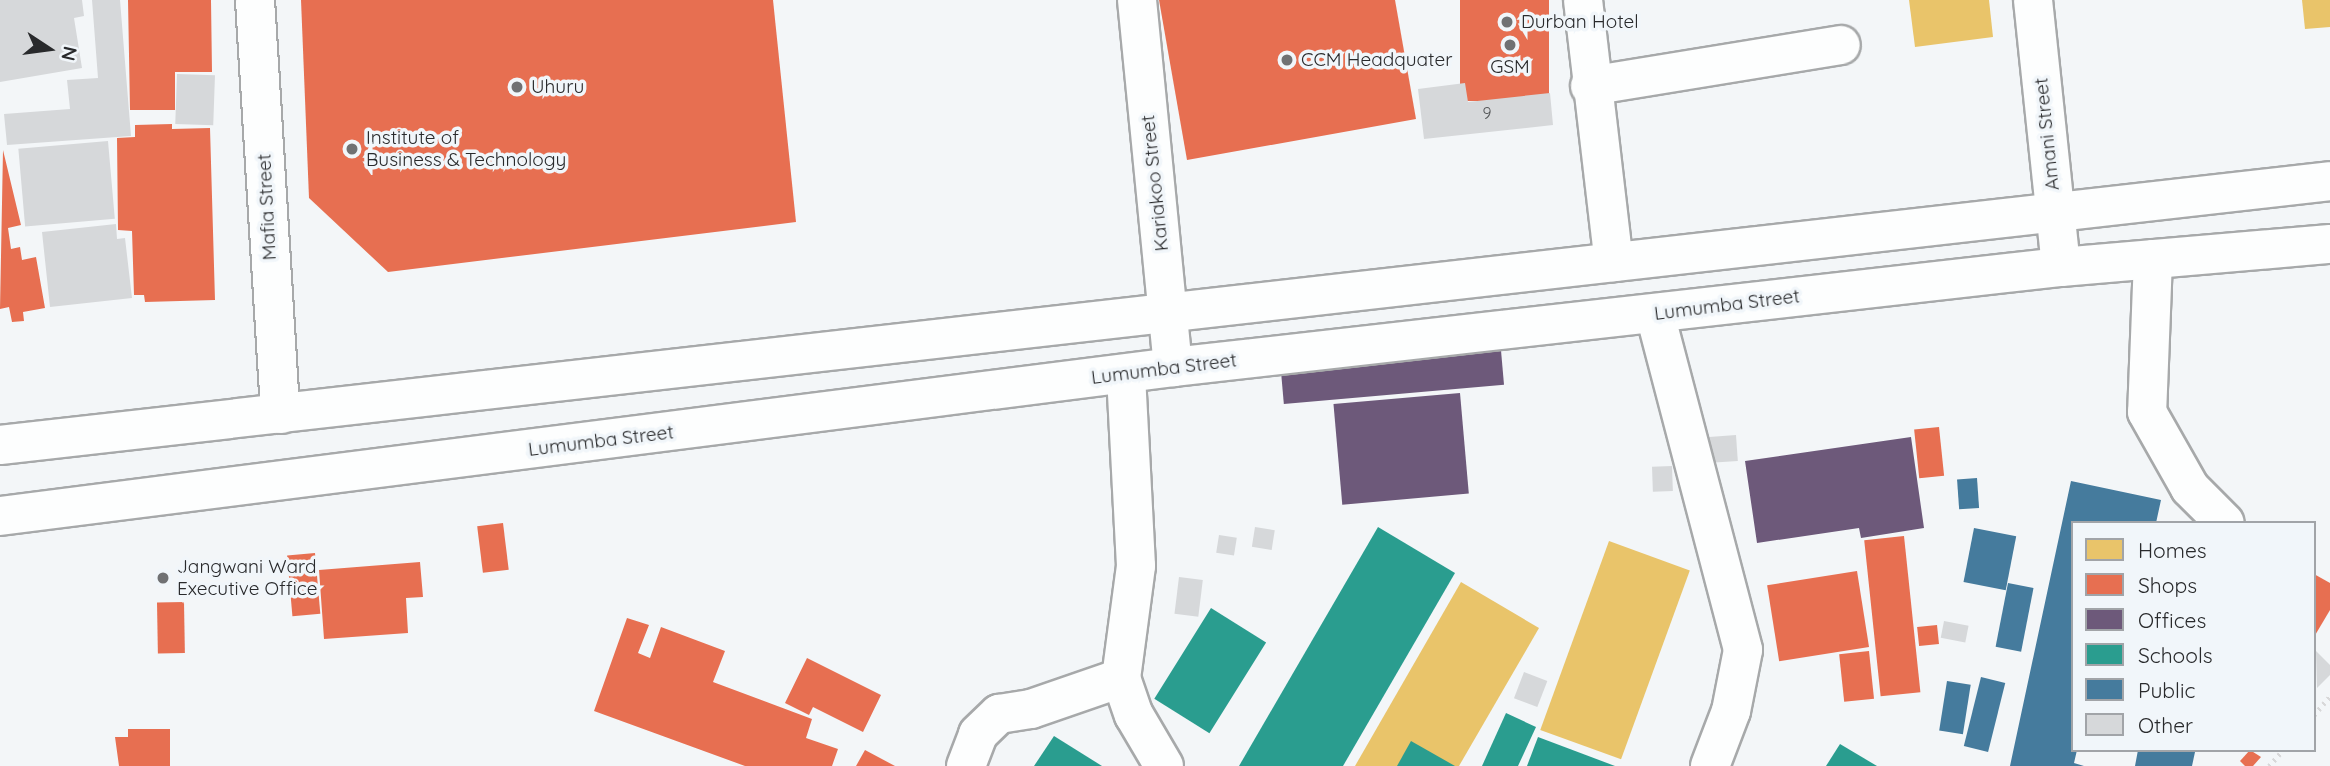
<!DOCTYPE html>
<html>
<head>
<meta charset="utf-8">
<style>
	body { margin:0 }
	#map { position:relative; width:2330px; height:766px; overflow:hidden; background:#f3f6f8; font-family:Quicksand,sans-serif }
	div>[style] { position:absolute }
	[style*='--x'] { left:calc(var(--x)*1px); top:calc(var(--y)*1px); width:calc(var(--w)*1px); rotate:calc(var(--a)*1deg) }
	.homes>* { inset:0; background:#e9c46a; transform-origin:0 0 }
	.shops>* { inset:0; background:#e76f51; transform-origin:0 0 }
	.offices>* { inset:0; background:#6d597a; transform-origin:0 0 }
	.schools>* { inset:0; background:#2a9d8f; transform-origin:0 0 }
	.public>* { inset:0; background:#457b9d; transform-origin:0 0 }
	.building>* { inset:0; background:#d6d8da; transform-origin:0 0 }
	.path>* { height:4.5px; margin-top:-2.25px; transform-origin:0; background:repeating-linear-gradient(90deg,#d8d8d9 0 2px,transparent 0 7px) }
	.roads { filter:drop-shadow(2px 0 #a7a9aa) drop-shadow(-2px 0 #a7a9aa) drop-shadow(0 2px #a7a9aa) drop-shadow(0 -2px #a7a9aa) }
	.minor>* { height:38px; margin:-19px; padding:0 19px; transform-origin:19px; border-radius:19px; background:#fdfefe }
	.major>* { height:38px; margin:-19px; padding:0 19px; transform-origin:19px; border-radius:19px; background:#fdfefe }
	.dots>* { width:19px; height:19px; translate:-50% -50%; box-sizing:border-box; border:4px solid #f1f6fa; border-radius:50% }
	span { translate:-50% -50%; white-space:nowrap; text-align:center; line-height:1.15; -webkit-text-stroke:7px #f1f6fa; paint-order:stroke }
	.number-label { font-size:16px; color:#545658 }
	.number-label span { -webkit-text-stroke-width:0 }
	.poi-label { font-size:19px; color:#292a2c }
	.left { translate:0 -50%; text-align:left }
	.street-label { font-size:19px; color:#292a2c }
	.legend { position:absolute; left:2071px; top:521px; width:245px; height:231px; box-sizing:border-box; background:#f1f6fa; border:2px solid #a1a4a8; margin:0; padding:9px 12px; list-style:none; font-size:21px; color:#292a2c }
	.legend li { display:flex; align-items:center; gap:14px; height:35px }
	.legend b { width:35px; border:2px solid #a1a4a8 }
	.north { position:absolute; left:14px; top:14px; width:70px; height:70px; -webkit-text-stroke:5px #f1f6fa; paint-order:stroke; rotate:103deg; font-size:19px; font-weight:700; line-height:28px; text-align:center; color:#292a2c }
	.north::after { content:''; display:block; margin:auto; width:24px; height:32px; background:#292a2c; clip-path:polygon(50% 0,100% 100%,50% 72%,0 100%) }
</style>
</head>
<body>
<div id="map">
	<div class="homes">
		<i style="clip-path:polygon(1909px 0,1989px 0,1993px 37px,1915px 47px)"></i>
		<i style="clip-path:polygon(2302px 0,2330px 0,2330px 27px,2305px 29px)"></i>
		<i style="left:1609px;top:541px;width:86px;height:201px;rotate:20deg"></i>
		<i style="clip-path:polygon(1461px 582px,1539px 628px,1459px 766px,1355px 766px)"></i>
	</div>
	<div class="shops">
		<i style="clip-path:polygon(128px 0,211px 0,212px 72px,175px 72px,175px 110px,130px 110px)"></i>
		<i style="clip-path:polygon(301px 0,773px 0,796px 222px,388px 272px,309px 198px)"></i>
		<i style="clip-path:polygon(1159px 0,1395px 0,1416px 119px,1187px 160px)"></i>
		<i style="left:1460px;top:0;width:89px;height:101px"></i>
		<i style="clip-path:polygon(172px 124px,172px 129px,210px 128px,215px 300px,145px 302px,144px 295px,134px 295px,132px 231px,118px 230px,117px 138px,135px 137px,135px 125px)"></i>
		<i style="clip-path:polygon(3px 150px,21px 225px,8px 228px,11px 249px,20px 247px,22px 260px,36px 257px,45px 308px,23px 312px,24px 321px,12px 322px,9px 307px,0 309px)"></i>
		<i style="left:1939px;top:427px;width:49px;height:25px;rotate:84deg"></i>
		<i style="left:503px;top:523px;width:47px;height:26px;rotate:83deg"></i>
		<i style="left:1904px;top:536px;width:157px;height:40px;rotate:84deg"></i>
		<i style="left:315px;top:553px;width:61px;height:28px;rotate:85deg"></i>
		<i style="clip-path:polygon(420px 562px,423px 597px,406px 598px,408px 633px,324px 639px,319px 570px)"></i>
		<i style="left:1857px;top:571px;width:77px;height:91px;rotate:81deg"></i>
		<i style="clip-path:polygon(2314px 574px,2330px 583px,2330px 610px,2314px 637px)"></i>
		<i style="left:184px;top:602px;width:51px;height:27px;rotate:89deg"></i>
		<i style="clip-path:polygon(627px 618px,649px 625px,638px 653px,650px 658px,661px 627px,725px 651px,713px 682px,812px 719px,806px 738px,838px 749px,832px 766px,745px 766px,594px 711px)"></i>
		<i style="left:1937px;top:625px;width:19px;height:20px;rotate:84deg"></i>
		<i style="left:1869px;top:651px;width:48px;height:30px;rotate:84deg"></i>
		<i style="clip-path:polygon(807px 658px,881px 695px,863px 732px,813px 707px,809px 715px,785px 703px)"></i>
		<i style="clip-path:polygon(128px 729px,170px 729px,170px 766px,119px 766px,115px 737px,128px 737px)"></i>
		<i style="clip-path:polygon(865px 750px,895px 766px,856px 766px)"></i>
		<i style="clip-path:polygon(2250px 750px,2261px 757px,2253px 766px,2245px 766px,2240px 761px)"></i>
	</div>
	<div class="offices">
		<i style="left:1500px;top:339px;width:46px;height:221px;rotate:85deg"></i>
		<i style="left:1460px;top:393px;width:101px;height:127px;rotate:85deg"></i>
		<i style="clip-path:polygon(1911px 437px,1924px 528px,1861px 538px,1859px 528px,1757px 543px,1745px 461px)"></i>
	</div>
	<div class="schools">
		<i style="clip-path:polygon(1378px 527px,1455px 573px,1343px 766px,1239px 766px)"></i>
		<i style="left:1211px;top:608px;width:65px;height:107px;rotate:32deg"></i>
		<i style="clip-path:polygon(1506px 713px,1536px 727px,1518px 766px,1482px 766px)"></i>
		<i style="clip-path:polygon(1054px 736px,1102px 766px,1034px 766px)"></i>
		<i style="clip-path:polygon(1538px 737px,1615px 766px,1527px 766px)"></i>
		<i style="clip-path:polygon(1411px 741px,1455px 766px,1397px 766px)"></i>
		<i style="clip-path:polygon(1840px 744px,1877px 766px,1826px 766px)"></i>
	</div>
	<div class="public">
		<i style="left:1977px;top:478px;width:30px;height:20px;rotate:86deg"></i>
		<i style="clip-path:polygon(2071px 481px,2161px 500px,2156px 523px,2073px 523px,2073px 750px,2077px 750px,2074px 763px,2084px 766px,2010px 766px)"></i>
		<i style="left:1974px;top:528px;width:43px;height:55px;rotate:11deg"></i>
		<i style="left:2008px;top:583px;width:26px;height:65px;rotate:11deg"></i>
		<i style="left:1981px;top:677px;width:25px;height:71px;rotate:14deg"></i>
		<i style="left:1947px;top:681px;width:24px;height:50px;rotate:9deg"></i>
		<i style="clip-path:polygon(2138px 750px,2188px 750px,2195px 752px,2192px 766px,2135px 766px)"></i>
	</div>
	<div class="building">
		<i style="clip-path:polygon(0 0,82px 0,84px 16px,74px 18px,82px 68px,0 82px)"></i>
		<i style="clip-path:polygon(92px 0,120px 0,131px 136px,7px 145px,4px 114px,70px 109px,67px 80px,98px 78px)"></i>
		<i style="left:177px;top:74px;width:38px;height:50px;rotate:2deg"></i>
		<i style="clip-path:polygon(1465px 83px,1468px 102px,1550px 93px,1553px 125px,1424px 139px,1418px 89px)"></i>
		<i style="left:108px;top:141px;width:78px;height:90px;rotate:85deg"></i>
		<i style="clip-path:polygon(116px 224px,117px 239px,125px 238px,132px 298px,50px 307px,42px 232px)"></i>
		<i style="left:1736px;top:435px;width:26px;height:27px;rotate:86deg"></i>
		<i style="left:1672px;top:466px;width:25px;height:20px;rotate:88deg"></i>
		<i style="left:1255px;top:527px;width:20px;height:20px;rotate:9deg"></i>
		<i style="left:1219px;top:535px;width:18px;height:18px;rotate:9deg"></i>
		<i style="left:1179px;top:577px;width:24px;height:37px;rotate:7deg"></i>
		<i style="left:1944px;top:621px;width:25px;height:17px;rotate:11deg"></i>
		<i style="clip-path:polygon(2316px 651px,2330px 665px,2330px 675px,2317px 688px)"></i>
		<i style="left:1524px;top:672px;width:25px;height:28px;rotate:21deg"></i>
	</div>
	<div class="path">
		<i style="--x:2314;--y:715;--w:25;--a:-50"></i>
		<i style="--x:2269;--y:766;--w:21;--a:-49"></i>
	</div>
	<div class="roads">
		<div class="minor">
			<i style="--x:255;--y:0;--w:415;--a:86.5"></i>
			<i style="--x:1137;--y:0;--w:369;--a:84.4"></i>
			<i style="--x:1583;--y:0;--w:264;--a:83.3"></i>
			<i style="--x:2033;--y:0;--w:268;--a:84"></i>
			<i style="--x:1590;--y:86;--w:254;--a:-9.3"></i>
			<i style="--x:2153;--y:259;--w:153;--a:92.2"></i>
			<i style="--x:2147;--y:412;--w:87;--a:60.5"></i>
			<i style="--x:2190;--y:488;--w:49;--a:45"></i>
			<i style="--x:1655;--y:314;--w:347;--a:75.3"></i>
			<i style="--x:1743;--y:650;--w:62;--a:101.1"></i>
			<i style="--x:1731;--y:711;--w:59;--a:110.9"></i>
			<i style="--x:1126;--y:375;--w:191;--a:87"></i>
			<i style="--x:1136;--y:566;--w:113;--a:97.6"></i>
			<i style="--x:1121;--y:678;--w:39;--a:71"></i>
			<i style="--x:1134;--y:715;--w:59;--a:59.5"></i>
			<i style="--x:966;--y:766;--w:34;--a:-69"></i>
			<i style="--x:978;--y:734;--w:29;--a:-44"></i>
			<i style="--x:999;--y:714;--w:32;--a:-9"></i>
			<i style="--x:1031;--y:709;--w:95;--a:-19"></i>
		</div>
		<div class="major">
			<i style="--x:0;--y:445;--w:2345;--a:-6.46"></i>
			<i style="--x:0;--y:516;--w:1182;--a:-7.24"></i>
			<i style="--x:1173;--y:367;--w:894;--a:-6.43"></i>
			<i style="--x:2061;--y:267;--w:270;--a:-4.9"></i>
		</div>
	</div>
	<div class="dots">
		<i style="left:1507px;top:22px;background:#707173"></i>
		<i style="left:1510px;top:45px;background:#707173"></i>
		<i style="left:1287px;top:60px;background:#707173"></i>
		<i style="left:517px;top:87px;background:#707173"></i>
		<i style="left:352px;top:149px;background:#707173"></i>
		<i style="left:163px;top:578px;background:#707173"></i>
	</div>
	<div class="number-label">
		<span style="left:1487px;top:113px">9</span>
	</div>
	<div class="poi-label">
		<span class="left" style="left:1521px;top:22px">Durban Hotel</span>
		<span class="left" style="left:1301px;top:60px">CCM Headquater</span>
		<span style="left:1510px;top:67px">GSM</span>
		<span class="left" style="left:531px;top:87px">Uhuru</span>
		<span class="left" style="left:366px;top:149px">Institute of<br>Business &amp; Technology</span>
		<span class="left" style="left:177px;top:578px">Jangwani Ward<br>Executive Office</span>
	</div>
	<div class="street-label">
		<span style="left:2047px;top:134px;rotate:-96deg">Amani Street</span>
		<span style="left:1155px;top:183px;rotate:-96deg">Kariakoo Street</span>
		<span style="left:267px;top:207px;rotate:-93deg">Mafia Street</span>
		<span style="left:1727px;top:305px;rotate:-7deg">Lumumba Street</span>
		<span style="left:1164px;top:369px;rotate:-7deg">Lumumba Street</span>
		<span style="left:601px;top:441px;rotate:-7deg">Lumumba Street</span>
	</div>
	<ul class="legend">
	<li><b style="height:19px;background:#e9c46a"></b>Homes</li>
	<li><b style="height:19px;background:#e76f51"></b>Shops</li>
	<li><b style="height:19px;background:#6d597a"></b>Offices</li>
	<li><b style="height:19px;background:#2a9d8f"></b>Schools</li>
	<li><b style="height:19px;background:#457b9d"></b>Public</li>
	<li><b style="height:19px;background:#d6d8da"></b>Other</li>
	</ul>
	<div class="north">N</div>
</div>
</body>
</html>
